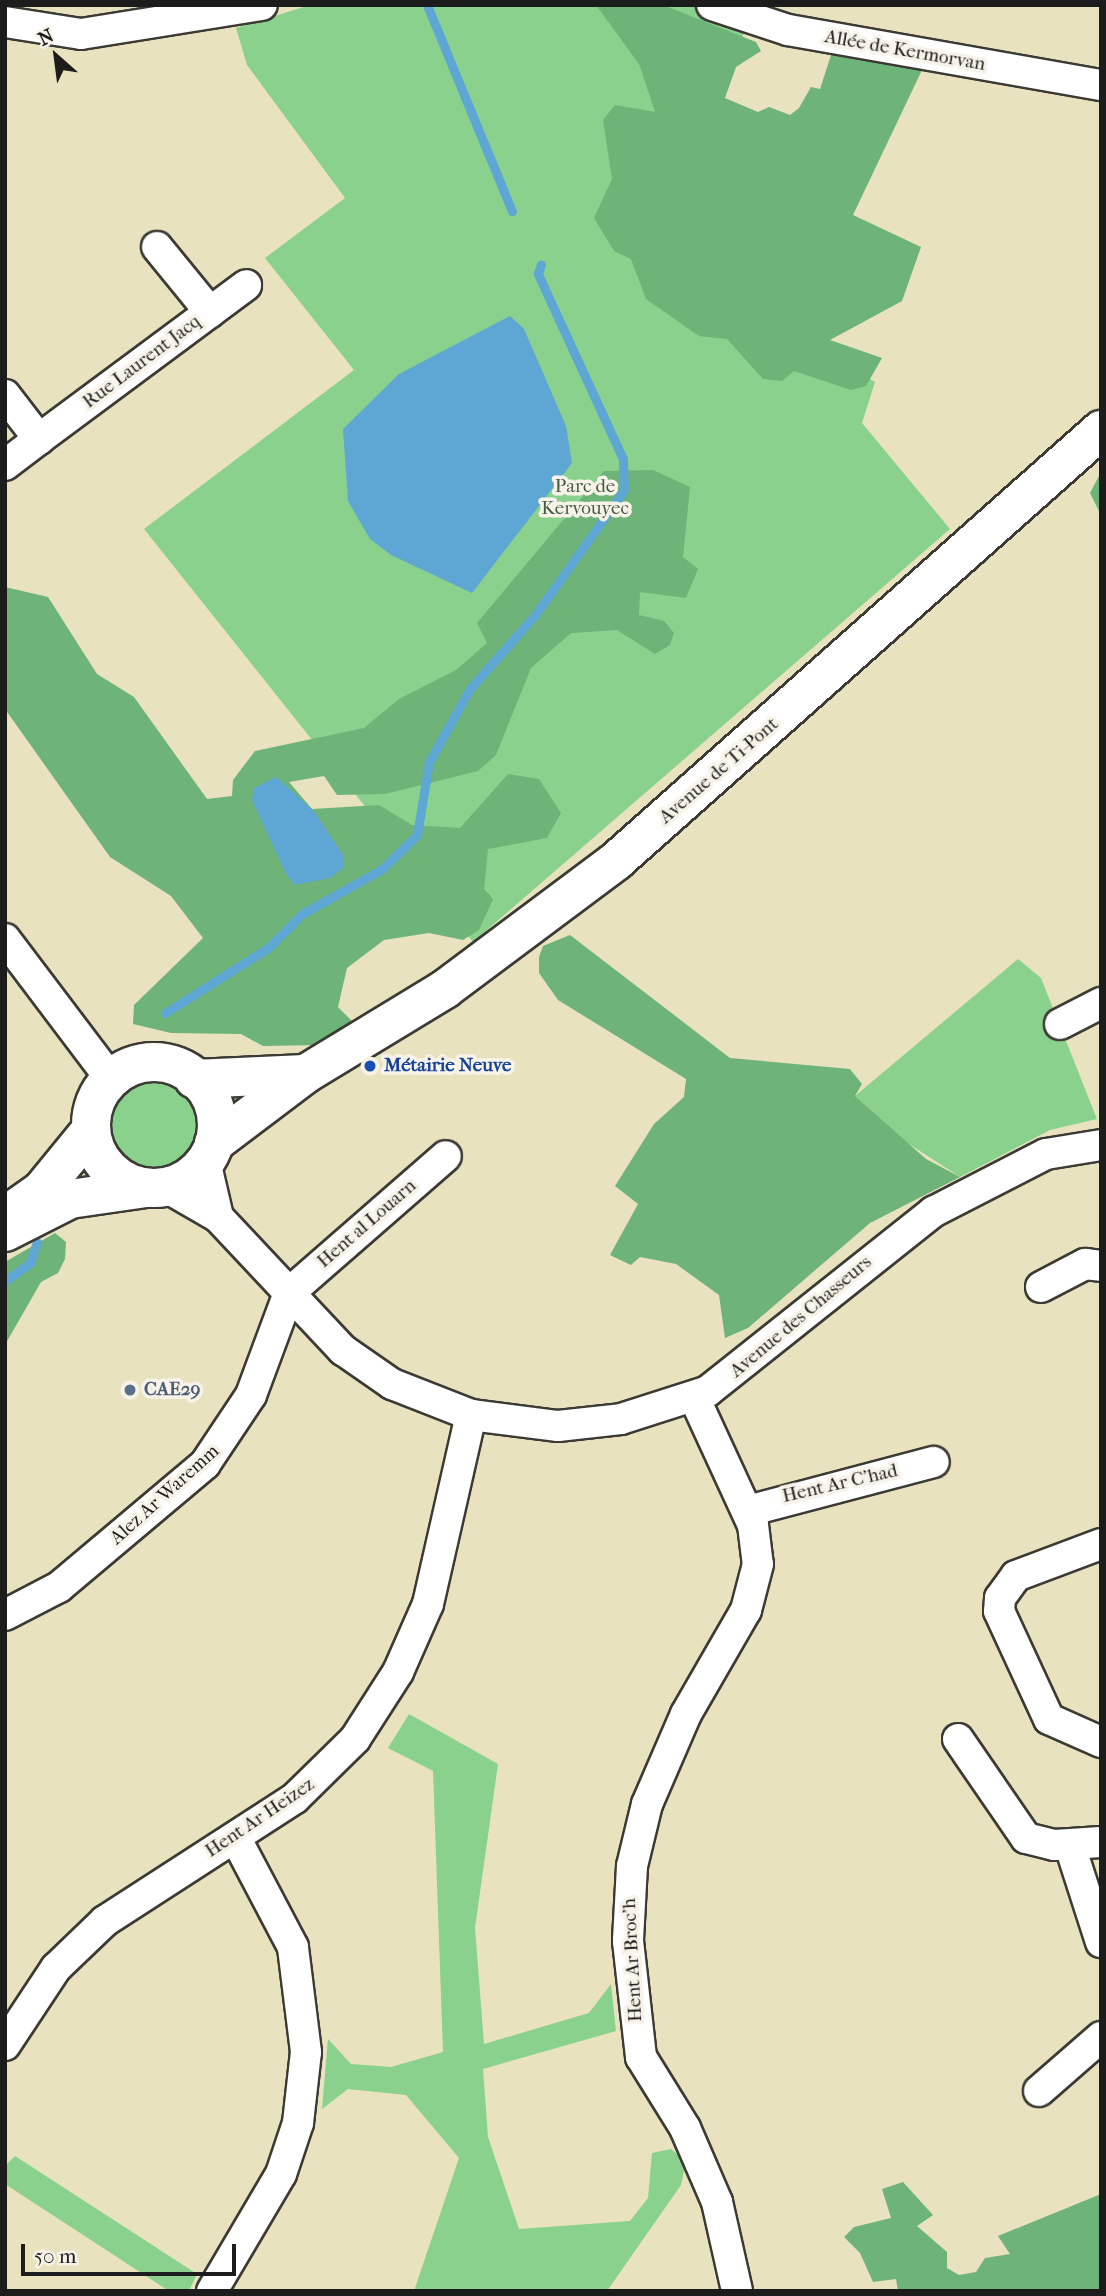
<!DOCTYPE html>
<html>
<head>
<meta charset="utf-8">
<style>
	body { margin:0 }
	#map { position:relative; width:1106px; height:2296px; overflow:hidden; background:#e9e2bf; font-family:"IM FELL French Canon",serif }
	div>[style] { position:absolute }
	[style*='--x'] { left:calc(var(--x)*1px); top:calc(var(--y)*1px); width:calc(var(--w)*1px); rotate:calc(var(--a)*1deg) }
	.green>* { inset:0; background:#89d18c }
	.round { border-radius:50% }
	.forest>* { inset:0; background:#6eb378 }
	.water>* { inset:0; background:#5ea7d5 }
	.stream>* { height:9px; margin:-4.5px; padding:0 4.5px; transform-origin:4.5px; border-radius:4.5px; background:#5ea7d5 }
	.roads { filter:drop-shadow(2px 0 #3b3a34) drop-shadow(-2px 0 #3b3a34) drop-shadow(0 2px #3b3a34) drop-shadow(0 -2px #3b3a34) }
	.street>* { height:30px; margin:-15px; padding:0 15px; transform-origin:15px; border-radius:15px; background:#fff }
	.secondary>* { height:38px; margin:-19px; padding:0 19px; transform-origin:19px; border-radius:19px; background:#fff }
	.secondary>.ring { margin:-19px; padding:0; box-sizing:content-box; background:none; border:38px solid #fff; border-radius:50% }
	.dots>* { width:19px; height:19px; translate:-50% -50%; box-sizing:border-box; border:4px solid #f7f3e8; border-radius:50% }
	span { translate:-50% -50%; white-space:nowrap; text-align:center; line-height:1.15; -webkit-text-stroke:7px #f7f3e8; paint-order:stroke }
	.street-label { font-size:19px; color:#1c1c1c }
	.park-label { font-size:19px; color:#425b43 }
	.transit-label { font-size:19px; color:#164399; font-weight:700 }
	.left { translate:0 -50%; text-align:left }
	.service-label { font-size:19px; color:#4e5e75; font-weight:700 }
	.frame { position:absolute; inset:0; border:7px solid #1c1c1c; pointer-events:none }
	.north { position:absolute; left:21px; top:21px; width:70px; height:70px; -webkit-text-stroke:5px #f7f3e8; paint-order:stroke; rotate:332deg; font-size:19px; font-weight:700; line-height:28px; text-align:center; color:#1c1c1c }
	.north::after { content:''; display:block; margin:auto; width:24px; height:32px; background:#1c1c1c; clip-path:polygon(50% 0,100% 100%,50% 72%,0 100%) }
	.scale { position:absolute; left:21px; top:2244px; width:215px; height:32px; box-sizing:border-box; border:4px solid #1c1c1c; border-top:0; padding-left:9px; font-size:21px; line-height:24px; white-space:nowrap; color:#1c1c1c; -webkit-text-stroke:5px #f7f3e8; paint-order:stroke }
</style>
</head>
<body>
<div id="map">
	<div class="green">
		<i style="clip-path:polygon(310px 5px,692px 5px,744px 33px,662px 213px,802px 338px,875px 382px,862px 423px,950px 529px,473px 942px,144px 529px,354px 370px,265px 258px,345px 198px,247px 65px,236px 28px)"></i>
		<i style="clip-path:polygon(1018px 959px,1041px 978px,1097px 1119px,1050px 1130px,960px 1177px,906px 1142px,855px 1096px)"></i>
		<i class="round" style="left:110px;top:1083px;width:86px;height:86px"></i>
		<i style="clip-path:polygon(409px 1714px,498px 1764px,475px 1928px,484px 2044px,589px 2013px,611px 1984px,616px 2031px,483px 2069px,488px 2137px,519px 2229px,630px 2221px,648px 2198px,652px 2153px,671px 2149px,686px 2161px,681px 2185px,607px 2291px,414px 2291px,459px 2158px,406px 2095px,348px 2089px,322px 2109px,328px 2039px,351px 2064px,391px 2067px,443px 2052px,433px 1771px,388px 1748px)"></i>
		<i style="clip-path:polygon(15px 2156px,197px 2274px,189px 2291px,169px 2291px,5px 2184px,5px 2166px)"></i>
	</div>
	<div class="forest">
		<i style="clip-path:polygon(596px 5px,663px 5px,756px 42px,761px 51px,736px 67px,725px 98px,758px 112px,769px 107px,790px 115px,799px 108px,811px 87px,820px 89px,834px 46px,922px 70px,853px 215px,921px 247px,902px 301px,830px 340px,882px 358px,866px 386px,851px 390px,794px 371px,782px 381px,763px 379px,727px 339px,699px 336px,646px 299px,631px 259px,614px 251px,594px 218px,612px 179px,603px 120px,615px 105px,655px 112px,639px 64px)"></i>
		<i style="clip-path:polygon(653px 470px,690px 487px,683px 557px,698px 569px,686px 598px,640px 592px,639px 615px,664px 621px,674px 633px,670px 645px,655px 654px,617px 630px,571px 633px,531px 668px,496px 755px,478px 771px,385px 794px,337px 795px,324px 776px,289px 782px,312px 809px,379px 805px,412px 825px,460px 828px,508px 774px,539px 779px,561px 813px,547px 838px,488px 849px,484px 889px,493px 899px,479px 930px,463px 940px,429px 933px,384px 940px,347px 968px,338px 1007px,354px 1023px,321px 1045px,263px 1046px,241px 1034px,171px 1033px,133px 1024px,134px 1005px,203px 938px,171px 896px,110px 857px,5px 709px,5px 587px,48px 597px,97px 674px,134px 697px,207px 799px,232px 796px,233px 780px,255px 751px,364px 728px,399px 699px,456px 670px,487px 643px,477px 623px,604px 471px)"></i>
		<i style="clip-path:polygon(1101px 472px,1101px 515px,1090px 493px)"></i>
		<i style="clip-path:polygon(570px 935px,730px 1058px,850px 1069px,862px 1084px,855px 1096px,926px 1159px,960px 1177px,870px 1223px,748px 1328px,725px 1338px,719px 1295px,676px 1264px,640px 1257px,631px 1265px,610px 1255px,638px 1204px,615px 1186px,654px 1124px,684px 1097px,686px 1079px,558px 1000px,539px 973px,539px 957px,543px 946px)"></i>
		<i style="clip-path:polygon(55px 1233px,66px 1242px,65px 1259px,58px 1273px,41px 1282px,6px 1343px,5px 1262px)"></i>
		<i style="clip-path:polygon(903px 2182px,933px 2215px,917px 2226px,947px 2252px,947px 2268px,959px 2275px,976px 2272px,985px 2258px,1010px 2254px,998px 2236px,1101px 2194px,1101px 2290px,898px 2291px,896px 2279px,873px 2282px,860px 2253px,844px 2237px,854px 2227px,891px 2218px,882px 2189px)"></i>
	</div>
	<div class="water">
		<i style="clip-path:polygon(510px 316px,524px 329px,566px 426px,572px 463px,472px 593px,391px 555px,370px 539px,348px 501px,343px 429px,399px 374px)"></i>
		<i style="clip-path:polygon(276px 777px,314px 811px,343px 855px,343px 868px,330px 878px,295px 885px,286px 874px,252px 800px,254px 788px)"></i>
	</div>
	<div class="stream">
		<i style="--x:427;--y:5;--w:223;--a:67.6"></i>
		<i style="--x:165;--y:1013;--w:122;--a:-32.3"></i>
		<i style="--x:268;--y:948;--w:48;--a:-45"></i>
		<i style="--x:302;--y:914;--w:92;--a:-29.4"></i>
		<i style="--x:382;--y:869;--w:49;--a:-44.2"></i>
		<i style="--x:417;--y:835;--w:74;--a:-80.7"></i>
		<i style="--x:429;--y:762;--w:82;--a:-60.9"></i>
		<i style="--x:469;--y:690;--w:100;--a:-48.7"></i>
		<i style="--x:535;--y:615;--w:153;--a:-54.5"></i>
		<i style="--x:624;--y:490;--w:31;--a:-92"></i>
		<i style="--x:623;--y:459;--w:204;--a:-114.7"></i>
		<i style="--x:538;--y:274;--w:10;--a:-73"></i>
		<i style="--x:5;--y:1281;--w:31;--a:-36"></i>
		<i style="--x:30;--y:1263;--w:22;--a:-72"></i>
	</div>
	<div class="roads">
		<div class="street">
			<i style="--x:712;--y:5;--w:80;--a:18.2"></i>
			<i style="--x:788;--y:30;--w:318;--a:10"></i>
			<i style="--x:5;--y:22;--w:77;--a:9"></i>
			<i style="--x:81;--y:34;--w:183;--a:-9.1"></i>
			<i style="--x:157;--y:247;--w:84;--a:50.8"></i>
			<i style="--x:5;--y:395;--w:56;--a:52.3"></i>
			<i style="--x:39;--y:439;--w:43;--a:142.6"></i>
			<i style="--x:39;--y:439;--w:258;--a:-36.6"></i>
			<i style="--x:5;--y:939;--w:176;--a:52.9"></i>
			<i style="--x:1060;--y:1024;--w:46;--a:-27.1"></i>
			<i style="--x:205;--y:1161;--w:57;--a:76.9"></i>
			<i style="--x:166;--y:1187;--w:60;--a:30"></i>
			<i style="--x:218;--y:1217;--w:183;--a:46.8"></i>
			<i style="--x:343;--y:1350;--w:60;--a:34.8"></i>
			<i style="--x:392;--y:1384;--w:85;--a:21.4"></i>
			<i style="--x:471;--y:1415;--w:88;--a:7.2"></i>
			<i style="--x:558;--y:1426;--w:63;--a:-6.3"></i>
			<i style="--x:621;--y:1419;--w:91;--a:-17.8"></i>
			<i style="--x:708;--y:1391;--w:288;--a:-38.5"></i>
			<i style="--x:933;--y:1212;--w:127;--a:-27.2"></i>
			<i style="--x:1046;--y:1154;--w:56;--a:-9.3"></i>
			<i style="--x:1041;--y:1287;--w:50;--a:-27.6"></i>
			<i style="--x:1085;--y:1264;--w:16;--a:7"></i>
			<i style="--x:694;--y:1397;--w:141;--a:65.3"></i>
			<i style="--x:753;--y:1525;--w:39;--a:83"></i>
			<i style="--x:758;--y:1564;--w:48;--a:104.6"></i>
			<i style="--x:746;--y:1610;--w:120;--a:120"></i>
			<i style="--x:686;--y:1714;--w:98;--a:113.4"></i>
			<i style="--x:647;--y:1804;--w:64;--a:103.6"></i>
			<i style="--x:632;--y:1866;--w:75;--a:93.1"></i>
			<i style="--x:628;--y:1941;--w:117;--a:83.6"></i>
			<i style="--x:641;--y:2057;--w:84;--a:58.2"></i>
			<i style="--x:685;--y:2128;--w:81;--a:66.6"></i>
			<i style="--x:717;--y:2202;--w:91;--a:77.3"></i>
			<i style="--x:748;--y:1511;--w:192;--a:-14.8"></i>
			<i style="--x:1101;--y:1544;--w:91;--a:159.4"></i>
			<i style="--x:1016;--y:1576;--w:27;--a:126"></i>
			<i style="--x:1000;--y:1598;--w:13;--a:94"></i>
			<i style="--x:999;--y:1611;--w:119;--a:65.2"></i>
			<i style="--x:1049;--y:1719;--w:57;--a:23.9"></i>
			<i style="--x:5;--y:1615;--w:61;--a:-27.4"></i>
			<i style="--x:59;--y:1587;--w:191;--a:-40.1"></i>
			<i style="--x:205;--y:1464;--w:83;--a:-56.3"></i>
			<i style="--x:251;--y:1395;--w:109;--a:-69.6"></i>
			<i style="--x:289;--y:1293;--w:208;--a:-41.1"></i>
			<i style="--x:958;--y:1739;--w:120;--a:55.5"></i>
			<i style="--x:1026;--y:1838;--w:29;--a:14"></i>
			<i style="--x:1054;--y:1845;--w:47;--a:-3.7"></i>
			<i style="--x:1070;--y:1846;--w:101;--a:72.1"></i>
			<i style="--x:5;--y:2045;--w:92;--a:-56.5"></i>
			<i style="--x:56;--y:1968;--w:68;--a:-43.8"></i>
			<i style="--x:105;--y:1921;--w:226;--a:-32.9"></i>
			<i style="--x:295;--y:1798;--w:84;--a:-44.5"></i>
			<i style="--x:355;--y:1739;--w:80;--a:-57.3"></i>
			<i style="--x:398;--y:1672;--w:74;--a:-66.2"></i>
			<i style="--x:428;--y:1604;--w:194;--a:-77.2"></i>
			<i style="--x:1039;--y:2091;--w:82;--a:-41.1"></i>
			<i style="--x:212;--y:2291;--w:136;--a:-59.5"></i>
			<i style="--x:281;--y:2174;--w:54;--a:-71.6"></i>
			<i style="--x:298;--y:2123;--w:71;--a:-83.6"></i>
			<i style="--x:306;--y:2052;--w:106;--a:-97.1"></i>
			<i style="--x:293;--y:1947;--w:124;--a:-117.8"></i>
		</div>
		<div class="secondary">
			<i class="ring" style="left:91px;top:1062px;width:88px;height:88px"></i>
			<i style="--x:194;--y:1079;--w:111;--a:-2.6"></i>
			<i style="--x:214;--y:1143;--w:116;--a:-37"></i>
			<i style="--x:307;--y:1073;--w:162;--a:-31.3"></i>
			<i style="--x:445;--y:989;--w:214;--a:-36.8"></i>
			<i style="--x:616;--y:861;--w:649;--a:-41.63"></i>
			<i style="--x:15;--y:1209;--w:32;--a:-35"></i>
			<i style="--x:41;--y:1191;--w:79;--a:-50.7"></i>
			<i style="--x:5;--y:1232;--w:73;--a:-26.9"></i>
			<i style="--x:70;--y:1199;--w:77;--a:-8.2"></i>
		</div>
	</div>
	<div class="dots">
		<i style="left:370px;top:1066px;background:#1a4fb4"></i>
		<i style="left:130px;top:1390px;background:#5c6f8a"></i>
	</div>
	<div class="street-label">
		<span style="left:905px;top:51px;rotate:10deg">Allée de Kermorvan</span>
		<span style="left:142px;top:362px;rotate:-37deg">Rue Laurent Jacq</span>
		<span style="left:719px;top:771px;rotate:-41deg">Avenue de Ti-Pont</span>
		<span style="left:367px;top:1224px;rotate:-41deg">Hent al Louarn</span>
		<span style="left:801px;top:1317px;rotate:-40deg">Avenue des Chasseurs</span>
		<span style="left:840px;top:1484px;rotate:-13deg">Hent Ar C'had</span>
		<span style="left:165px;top:1495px;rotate:-42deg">Alez Ar Waremm</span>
		<span style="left:260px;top:1818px;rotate:-34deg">Hent Ar Heizez</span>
		<span style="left:633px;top:1960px;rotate:-93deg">Hent Ar Broc'h</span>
	</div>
	<div class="park-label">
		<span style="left:585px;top:498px">Parc de<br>Kervouyec</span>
	</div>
	<div class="transit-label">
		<span class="left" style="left:384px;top:1066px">Métairie Neuve</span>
	</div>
	<div class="service-label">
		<span class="left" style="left:144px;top:1390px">CAE29</span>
	</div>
	<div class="frame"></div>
	<div class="north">N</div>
	<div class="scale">50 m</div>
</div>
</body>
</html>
